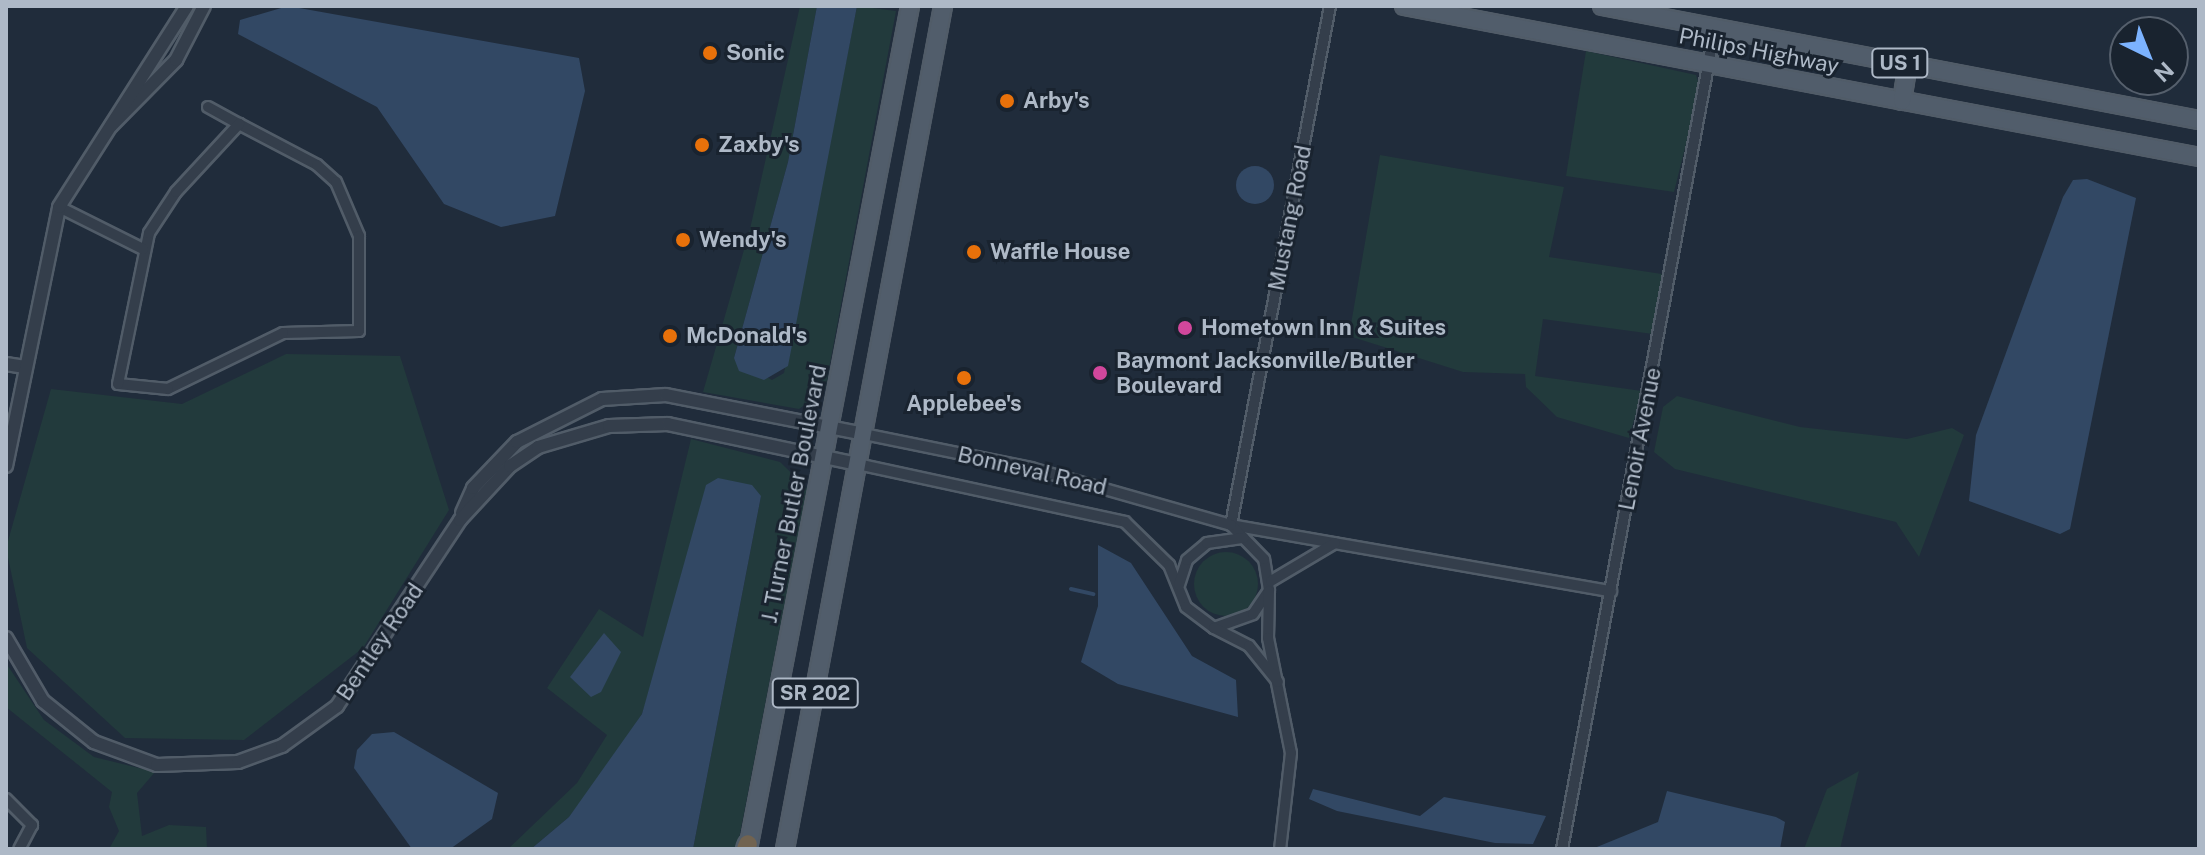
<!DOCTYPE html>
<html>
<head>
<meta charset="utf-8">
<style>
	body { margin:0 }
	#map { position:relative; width:2205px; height:855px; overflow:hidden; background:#202c3b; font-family:"Public Sans",sans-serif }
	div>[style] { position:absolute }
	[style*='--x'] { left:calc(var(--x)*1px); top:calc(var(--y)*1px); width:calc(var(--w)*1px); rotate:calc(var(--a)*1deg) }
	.green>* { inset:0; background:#223a3c }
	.round { border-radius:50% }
	.water>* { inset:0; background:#324864 }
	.stream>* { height:4px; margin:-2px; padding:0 2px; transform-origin:2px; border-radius:2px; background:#324864 }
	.roads { filter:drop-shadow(2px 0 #515c68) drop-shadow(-2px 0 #515c68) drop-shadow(0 2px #515c68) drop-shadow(0 -2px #515c68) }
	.minor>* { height:10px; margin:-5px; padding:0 5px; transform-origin:5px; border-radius:5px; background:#343e4b }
	.tertiary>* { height:12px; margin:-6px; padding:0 6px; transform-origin:6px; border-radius:6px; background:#343e4b }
	.primary>* { height:16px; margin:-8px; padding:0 8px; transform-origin:8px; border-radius:8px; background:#515d6b }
	.motorway>* { height:18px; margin:-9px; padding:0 9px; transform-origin:9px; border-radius:9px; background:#716350 }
	.dots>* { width:22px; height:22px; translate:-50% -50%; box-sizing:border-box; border:4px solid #19232f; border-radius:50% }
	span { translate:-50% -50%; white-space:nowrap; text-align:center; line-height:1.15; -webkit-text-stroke:6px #19232f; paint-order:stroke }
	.shield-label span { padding:2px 6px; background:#19232f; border:2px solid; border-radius:6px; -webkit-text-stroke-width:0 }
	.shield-label { font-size:20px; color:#aeb9c7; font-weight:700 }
	.street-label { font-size:22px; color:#aeb9c7 }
	.poi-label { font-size:22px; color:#aeb9c7; font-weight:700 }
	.left { translate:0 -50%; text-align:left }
	.frame { position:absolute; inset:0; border:8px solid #aeb9c7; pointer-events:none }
	.north { position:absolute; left:2109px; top:16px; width:80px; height:80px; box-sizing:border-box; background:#19232f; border:2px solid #555f6c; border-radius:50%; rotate:137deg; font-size:22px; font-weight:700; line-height:32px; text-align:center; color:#aeb9c7 }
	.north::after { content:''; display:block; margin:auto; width:28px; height:36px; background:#7cb3ff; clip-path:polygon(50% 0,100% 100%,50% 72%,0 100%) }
</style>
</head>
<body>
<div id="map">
	<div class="green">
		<i style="clip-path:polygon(800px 6px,817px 6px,788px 162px,734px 358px,772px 380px,784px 373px,857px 6px,896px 11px,825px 390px,799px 409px,703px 392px,750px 229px)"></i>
		<i style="clip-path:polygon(1586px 51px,1696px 75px,1700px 88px,1674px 192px,1566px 176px)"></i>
		<i style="clip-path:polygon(1380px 155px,1564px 187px,1549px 257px,1662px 274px,1653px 334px,1543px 319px,1535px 376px,1642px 391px,1629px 438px,1557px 417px,1526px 387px,1525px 374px,1463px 372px,1349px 336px)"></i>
		<i style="clip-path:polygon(286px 354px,400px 356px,449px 510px,363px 648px,244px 740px,125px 738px,27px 648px,6px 548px,51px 389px,182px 404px)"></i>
		<i style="clip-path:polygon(1677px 396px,1800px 427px,1907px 439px,1952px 428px,1964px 435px,1919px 557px,1896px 522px,1675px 469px,1654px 452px,1663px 407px)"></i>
		<i style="clip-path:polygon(691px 439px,780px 462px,807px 488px,737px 849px,693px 849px,761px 496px,666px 639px,642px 714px,606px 769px,569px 817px,531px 849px,508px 849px,577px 783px,607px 735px,547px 688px,599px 609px,643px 637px)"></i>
		<i class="round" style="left:1194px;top:552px;width:64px;height:64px"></i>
		<i style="clip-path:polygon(6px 663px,44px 720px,94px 757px,155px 772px,137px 793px,142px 836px,169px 825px,206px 827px,207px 849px,109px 849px,119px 831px,109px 807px,112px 792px,6px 707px)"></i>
		<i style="clip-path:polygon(1859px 771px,1840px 849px,1804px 849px,1827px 789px)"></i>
	</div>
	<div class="water">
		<i style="clip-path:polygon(288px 6px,579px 58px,585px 91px,555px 216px,501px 227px,444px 204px,377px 107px,238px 34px,240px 20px)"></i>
		<i style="clip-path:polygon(817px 6px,857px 6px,788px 366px,764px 380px,739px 371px,734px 358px,788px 162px)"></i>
		<i class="round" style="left:1236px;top:166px;width:38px;height:38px"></i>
		<i style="clip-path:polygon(2087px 179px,2136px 198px,2070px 529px,2060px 534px,1969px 501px,1976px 435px,2063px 197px,2073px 180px)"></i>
		<i style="clip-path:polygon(718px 478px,752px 485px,761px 496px,693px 849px,531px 849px,569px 817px,642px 714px,706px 485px)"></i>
		<i style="clip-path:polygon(1098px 545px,1131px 563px,1192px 656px,1236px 680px,1238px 717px,1118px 684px,1081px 662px,1098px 606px)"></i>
		<i style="clip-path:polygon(604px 633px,621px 652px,601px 692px,591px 697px,570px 677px)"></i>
		<i style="clip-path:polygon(394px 732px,498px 793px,492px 819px,450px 849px,412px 849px,354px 768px,357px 750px,372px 734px)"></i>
		<i style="clip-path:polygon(1313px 789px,1420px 816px,1444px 797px,1546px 816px,1533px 844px,1495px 843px,1337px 811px,1309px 799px)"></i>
		<i style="clip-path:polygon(1667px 791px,1776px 817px,1785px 822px,1780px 849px,1592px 849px,1658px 822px)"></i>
	</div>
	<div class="stream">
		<i style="--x:1071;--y:589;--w:23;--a:13"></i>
	</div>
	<div class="roads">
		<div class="minor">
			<i style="--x:1330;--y:6;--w:528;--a:100.8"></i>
			<i style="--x:1231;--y:525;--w:386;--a:9.9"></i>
			<i style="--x:208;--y:107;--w:35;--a:29"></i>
			<i style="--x:239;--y:124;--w:88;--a:27.7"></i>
			<i style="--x:317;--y:165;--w:25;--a:42"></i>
			<i style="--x:336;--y:182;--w:59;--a:66.9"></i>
			<i style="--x:359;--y:236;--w:95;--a:90"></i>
			<i style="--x:359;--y:331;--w:76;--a:178.5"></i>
			<i style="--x:283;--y:333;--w:128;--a:154"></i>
			<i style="--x:168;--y:389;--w:50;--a:-174.3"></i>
			<i style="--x:118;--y:384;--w:154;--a:-78.4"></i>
			<i style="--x:149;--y:233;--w:49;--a:-56.6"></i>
			<i style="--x:176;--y:192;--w:93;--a:-47.2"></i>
			<i style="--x:59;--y:207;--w:94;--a:26.6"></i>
			<i style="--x:857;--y:464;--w:274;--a:12.2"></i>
			<i style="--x:1125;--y:522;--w:62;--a:44.3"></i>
			<i style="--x:1169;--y:565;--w:45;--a:68"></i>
			<i style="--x:1186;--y:607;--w:35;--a:37"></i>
			<i style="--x:1214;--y:628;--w:41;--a:-19.7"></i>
			<i style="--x:1253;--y:614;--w:29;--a:-56"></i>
			<i style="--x:1269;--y:590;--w:31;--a:-99"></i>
			<i style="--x:1264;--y:559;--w:47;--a:-134.1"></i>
			<i style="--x:1231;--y:525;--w:208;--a:-164.1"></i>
			<i style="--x:1031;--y:468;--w:170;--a:-168.5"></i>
			<i style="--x:1271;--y:581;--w:74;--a:-30.7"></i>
			<i style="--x:1179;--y:585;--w:26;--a:-72"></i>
			<i style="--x:1187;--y:560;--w:26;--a:-40"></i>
			<i style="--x:1207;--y:543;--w:37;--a:-8"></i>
			<i style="--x:1269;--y:591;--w:47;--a:91.2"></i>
			<i style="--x:1268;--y:638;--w:117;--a:78.7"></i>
			<i style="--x:1291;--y:753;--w:97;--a:96.5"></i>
			<i style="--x:1214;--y:628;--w:39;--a:27"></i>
			<i style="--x:1249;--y:646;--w:46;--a:51.1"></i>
			<i style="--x:6;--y:799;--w:37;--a:45"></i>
			<i style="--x:32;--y:825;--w:27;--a:118"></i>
			<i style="--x:1562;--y:849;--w:835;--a:-79.44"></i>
		</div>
		<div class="tertiary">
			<i style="--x:111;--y:126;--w:93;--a:-45.4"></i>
			<i style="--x:176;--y:60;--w:61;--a:-62.6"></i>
			<i style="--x:6;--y:364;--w:19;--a:9"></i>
			<i style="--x:6;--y:466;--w:264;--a:-78.4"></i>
			<i style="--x:59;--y:207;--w:238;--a:-57.5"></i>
			<i style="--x:462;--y:513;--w:27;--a:-66"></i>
			<i style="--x:473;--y:488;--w:64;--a:-46.3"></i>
			<i style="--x:517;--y:442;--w:95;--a:-26.8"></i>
			<i style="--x:602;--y:399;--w:64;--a:-3.6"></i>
			<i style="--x:666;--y:395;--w:202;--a:11.1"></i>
			<i style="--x:6;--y:638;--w:73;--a:59.6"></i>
			<i style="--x:43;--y:701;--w:65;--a:38.8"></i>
			<i style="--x:94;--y:742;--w:67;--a:20.1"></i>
			<i style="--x:157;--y:765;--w:81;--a:-2.1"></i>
			<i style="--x:238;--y:762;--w:47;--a:-20"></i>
			<i style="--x:282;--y:746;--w:68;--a:-36"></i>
			<i style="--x:337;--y:706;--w:223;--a:-56.5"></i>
			<i style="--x:460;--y:520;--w:74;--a:-47.2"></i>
			<i style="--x:510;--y:466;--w:34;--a:-34"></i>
			<i style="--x:538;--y:447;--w:74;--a:-16.5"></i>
			<i style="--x:609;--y:426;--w:59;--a:-1.9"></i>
			<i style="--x:668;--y:424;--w:193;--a:11.9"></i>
		</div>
		<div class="primary">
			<i style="--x:1404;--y:6;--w:809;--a:10.75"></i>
			<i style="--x:1602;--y:6;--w:608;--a:10.81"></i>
			<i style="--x:1902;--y:101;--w:36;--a:-81"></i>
			<i style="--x:748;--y:849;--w:858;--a:-79.12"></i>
			<i style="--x:785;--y:849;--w:858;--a:-79.38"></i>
		</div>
		<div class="motorway">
			<i style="--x:746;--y:849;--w:5;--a:-68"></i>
		</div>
	</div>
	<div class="dots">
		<i style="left:710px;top:53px;background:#e8710a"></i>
		<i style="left:1007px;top:101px;background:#e8710a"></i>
		<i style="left:702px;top:145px;background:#e8710a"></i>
		<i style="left:683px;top:240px;background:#e8710a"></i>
		<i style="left:974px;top:252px;background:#e8710a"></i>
		<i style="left:1185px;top:328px;background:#d1479c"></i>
		<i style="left:670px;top:336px;background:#e8710a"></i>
		<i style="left:1100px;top:373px;background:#d1479c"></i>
		<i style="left:964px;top:378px;background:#e8710a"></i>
	</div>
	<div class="shield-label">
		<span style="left:1900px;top:63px">US 1</span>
		<span style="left:815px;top:693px">SR 202</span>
	</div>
	<div class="street-label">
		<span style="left:1759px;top:51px;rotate:11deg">Philips Highway</span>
		<span style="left:1290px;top:218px;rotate:-79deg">Mustang Road</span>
		<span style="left:1640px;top:439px;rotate:-79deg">Lenoir Avenue</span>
		<span style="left:1032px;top:471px;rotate:13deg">Bonneval Road</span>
		<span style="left:794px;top:494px;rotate:-79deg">J. Turner Butler Boulevard</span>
		<span style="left:380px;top:642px;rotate:-56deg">Bentley Road</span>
	</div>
	<div class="poi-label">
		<span class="left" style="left:726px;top:53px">Sonic</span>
		<span class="left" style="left:1023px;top:101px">Arby's</span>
		<span class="left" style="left:718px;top:145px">Zaxby's</span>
		<span class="left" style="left:699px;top:240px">Wendy's</span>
		<span class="left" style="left:990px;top:252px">Waffle House</span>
		<span class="left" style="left:1201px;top:328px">Hometown Inn &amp; Suites</span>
		<span class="left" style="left:686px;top:336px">McDonald's</span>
		<span class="left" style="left:1116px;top:373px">Baymont Jacksonville/Butler<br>Boulevard</span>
		<span style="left:964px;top:404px">Applebee's</span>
	</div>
	<div class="frame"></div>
	<div class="north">N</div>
</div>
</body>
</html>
